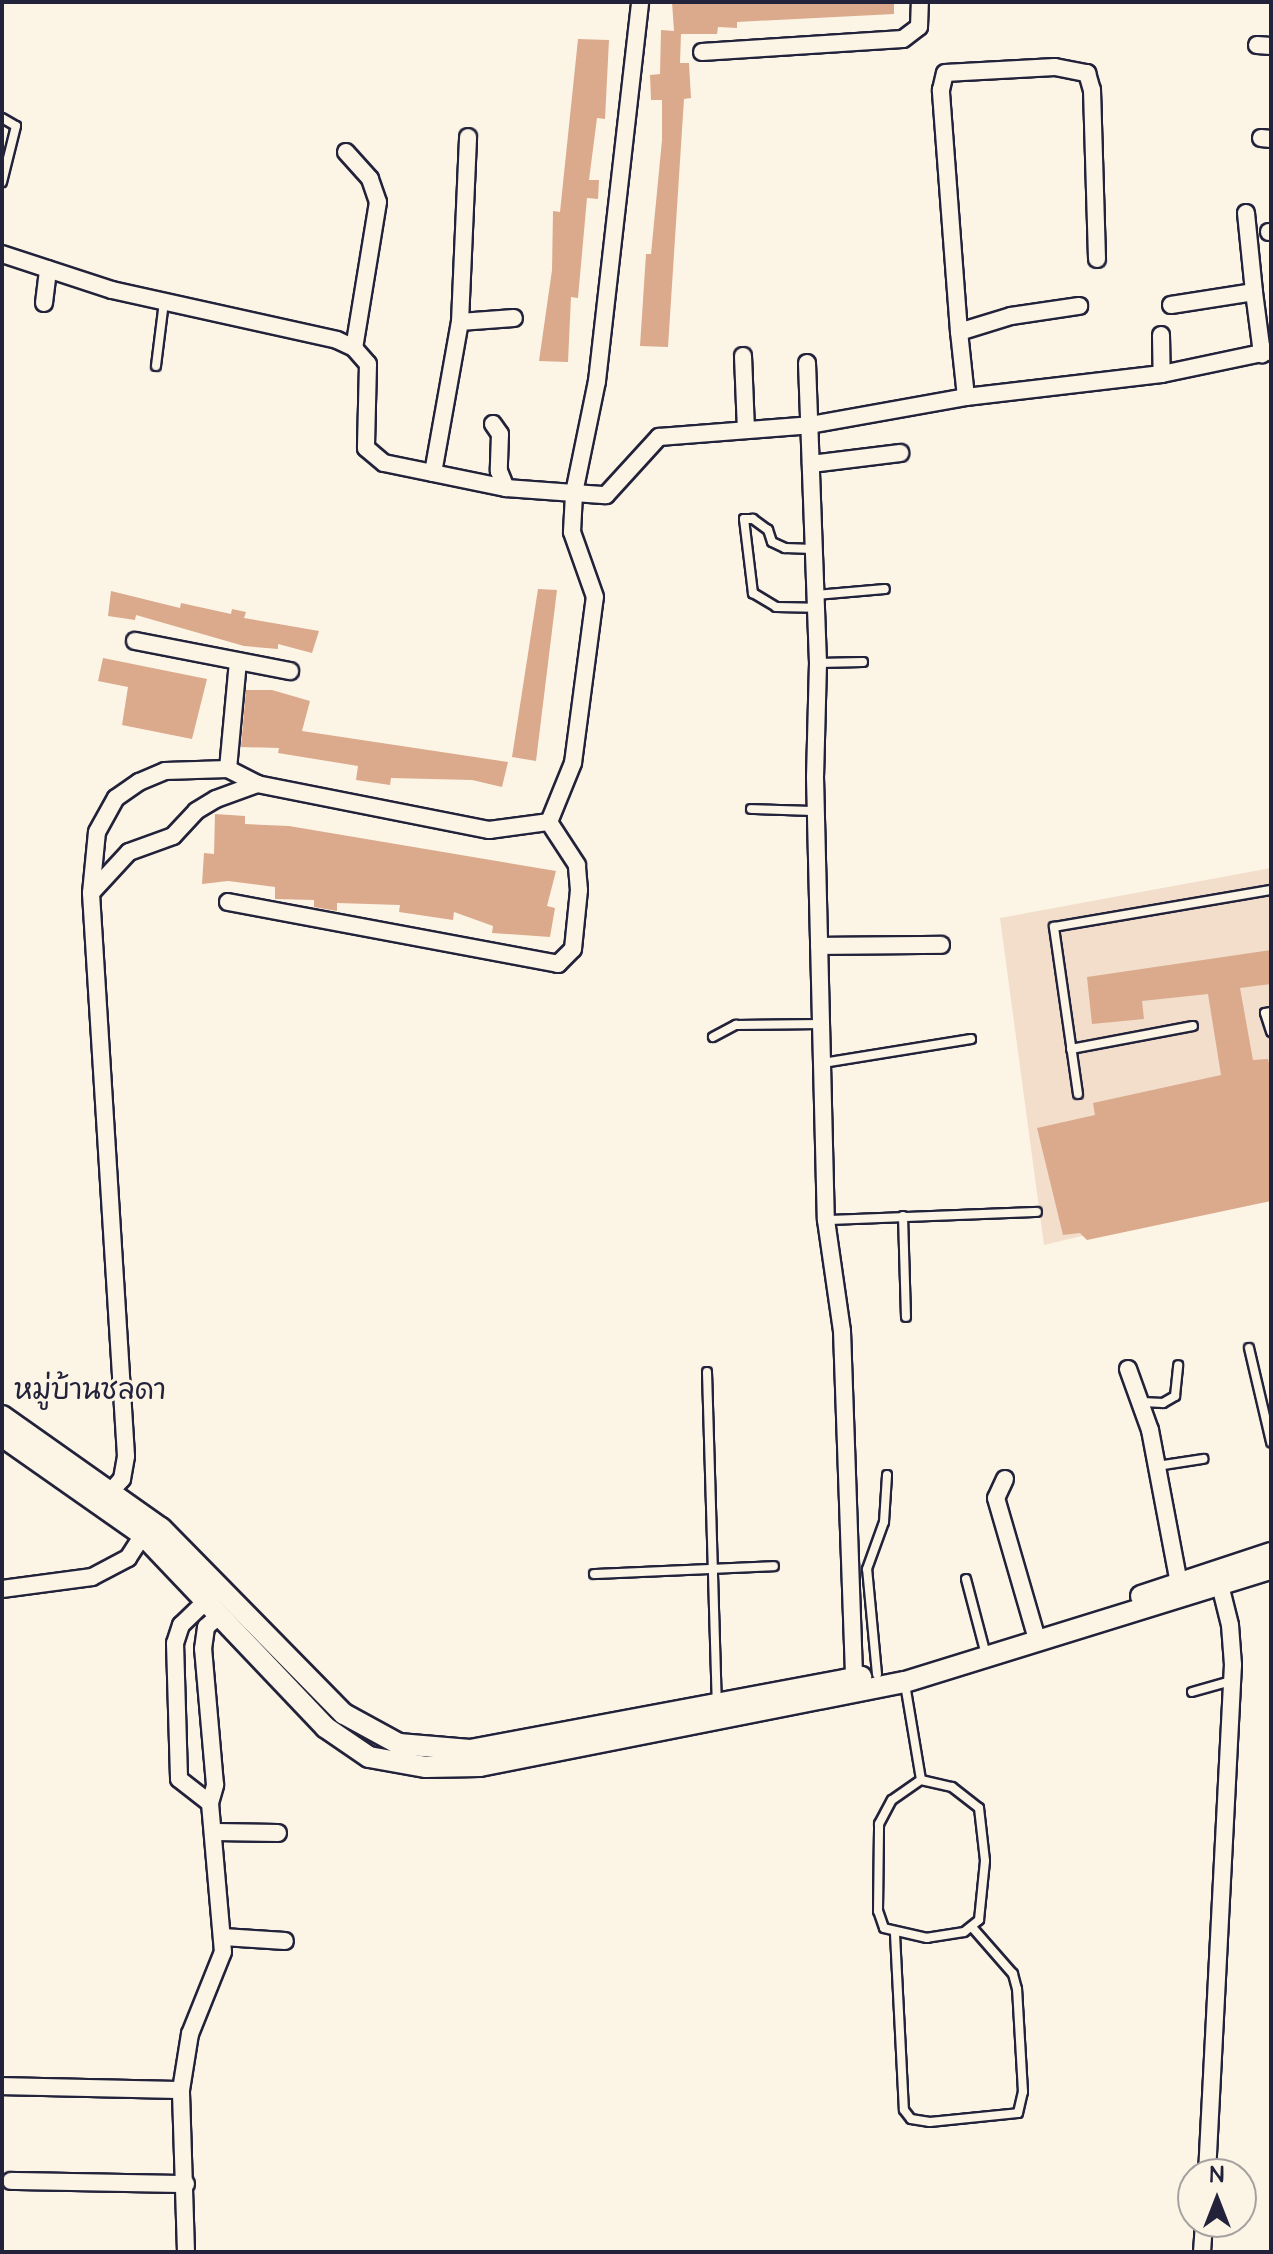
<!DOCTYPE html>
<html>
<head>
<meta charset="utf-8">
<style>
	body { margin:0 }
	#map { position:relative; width:1273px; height:2254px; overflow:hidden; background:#fcf5e5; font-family:"Architects Daughter","Playpen Sans Thai",sans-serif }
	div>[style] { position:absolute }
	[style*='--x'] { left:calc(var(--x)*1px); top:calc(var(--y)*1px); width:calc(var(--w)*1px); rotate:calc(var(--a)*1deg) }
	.built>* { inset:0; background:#f2decb }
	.building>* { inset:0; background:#dbaa8d }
	.roads { filter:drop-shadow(2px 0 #22223b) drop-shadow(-2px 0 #22223b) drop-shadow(0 2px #22223b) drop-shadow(0 -2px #22223b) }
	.service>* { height:8px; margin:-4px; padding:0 4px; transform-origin:4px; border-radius:4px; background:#fcf5e5 }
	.minor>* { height:16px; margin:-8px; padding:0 8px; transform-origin:8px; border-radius:8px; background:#fcf5e5 }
	.tertiary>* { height:20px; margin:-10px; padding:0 10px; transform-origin:10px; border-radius:10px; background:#fcf5e5 }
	span { translate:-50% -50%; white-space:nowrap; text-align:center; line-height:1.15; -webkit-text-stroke:6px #fcf5e5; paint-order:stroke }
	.quarter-label { font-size:28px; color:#22223b }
	.frame { position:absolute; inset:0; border:4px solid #22223b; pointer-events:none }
	.north { position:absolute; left:1177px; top:2158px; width:80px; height:80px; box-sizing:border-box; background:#fcf5e5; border:2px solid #a5a1a1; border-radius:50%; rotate:0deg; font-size:22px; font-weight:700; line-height:32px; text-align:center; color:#22223b }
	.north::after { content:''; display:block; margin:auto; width:28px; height:36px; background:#22223b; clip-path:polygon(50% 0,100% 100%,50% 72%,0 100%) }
</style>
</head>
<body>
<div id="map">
	<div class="built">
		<i style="clip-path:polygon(1271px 868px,1271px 1191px,1044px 1245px,1000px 918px)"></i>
	</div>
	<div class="building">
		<i style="clip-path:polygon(672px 2px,894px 2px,894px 14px,737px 22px,737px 28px,718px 27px,717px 34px,681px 34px,680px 63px,689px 63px,691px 98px,684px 99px,668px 347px,640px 346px,646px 254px,651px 254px,662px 140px,662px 100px,651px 100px,650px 75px,660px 74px,661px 30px,674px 31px)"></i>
		<i style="clip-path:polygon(578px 39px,609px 40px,605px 119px,597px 118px,589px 180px,599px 180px,598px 199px,587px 198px,578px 298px,571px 297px,568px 362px,539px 361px,552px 270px,553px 211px,560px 212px)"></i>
		<i style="clip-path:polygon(538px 589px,557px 590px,536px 761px,512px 757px)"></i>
		<i style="clip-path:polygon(111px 591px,180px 608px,181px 603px,231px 614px,232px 609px,246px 612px,244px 618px,319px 631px,312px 653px,278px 644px,278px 649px,244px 646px,136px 615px,135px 620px,108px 616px)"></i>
		<i style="clip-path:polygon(103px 658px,207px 679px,192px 739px,122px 725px,128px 687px,98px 681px)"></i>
		<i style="clip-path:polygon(246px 690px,272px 690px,310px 701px,302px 731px,508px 762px,502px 787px,472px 780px,391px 778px,390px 785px,356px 780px,358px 766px,278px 753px,279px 748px,241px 747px)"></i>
		<i style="clip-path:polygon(215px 814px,245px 816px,245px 824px,289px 826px,556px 871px,547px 906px,555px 908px,550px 937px,492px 933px,493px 926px,454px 912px,453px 920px,399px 912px,400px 905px,337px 903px,337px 911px,314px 907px,314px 900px,275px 899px,275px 887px,228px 881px,202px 884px,204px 853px,214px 854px)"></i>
		<i style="clip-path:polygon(1271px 950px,1271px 984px,1240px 988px,1253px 1060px,1268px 1059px,1271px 1072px,1271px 1201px,1087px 1240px,1080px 1233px,1063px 1235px,1037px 1128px,1095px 1115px,1093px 1103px,1221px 1075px,1208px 994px,1142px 1001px,1144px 1019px,1092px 1024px,1087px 977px)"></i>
	</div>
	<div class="roads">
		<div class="service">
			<i style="--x:2;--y:118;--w:16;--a:30"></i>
			<i style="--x:16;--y:126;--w:58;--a:104"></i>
			<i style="--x:156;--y:366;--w:64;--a:-82.9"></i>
			<i style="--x:813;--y:549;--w:28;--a:-178"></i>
			<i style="--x:785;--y:548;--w:14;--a:-155"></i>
			<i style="--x:772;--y:542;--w:13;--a:-108"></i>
			<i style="--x:768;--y:530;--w:19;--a:-144"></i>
			<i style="--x:753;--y:519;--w:9;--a:180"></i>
			<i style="--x:744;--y:519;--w:75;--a:83.1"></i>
			<i style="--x:753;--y:593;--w:27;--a:31"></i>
			<i style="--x:776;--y:607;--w:39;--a:1"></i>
			<i style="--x:816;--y:595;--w:69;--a:-5"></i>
			<i style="--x:818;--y:663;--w:45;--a:-1.3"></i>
			<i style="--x:751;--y:809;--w:65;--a:1.8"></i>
			<i style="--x:1271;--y:1012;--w:6;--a:171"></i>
			<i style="--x:1265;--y:1013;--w:20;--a:72"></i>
			<i style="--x:713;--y:1037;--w:26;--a:-28"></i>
			<i style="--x:736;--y:1025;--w:85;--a:-0.7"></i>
			<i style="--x:1071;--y:1049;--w:124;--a:-10.7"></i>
			<i style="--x:823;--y:1063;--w:150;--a:-9.2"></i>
			<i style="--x:1078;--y:1094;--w:169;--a:-98.2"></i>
			<i style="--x:1054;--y:927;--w:220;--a:-9.7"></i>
			<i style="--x:903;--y:1216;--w:101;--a:88.3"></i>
			<i style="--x:827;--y:1220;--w:210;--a:-2.2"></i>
			<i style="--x:1249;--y:1348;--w:97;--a:76.8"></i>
			<i style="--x:707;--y:1372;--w:330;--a:88.3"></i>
			<i style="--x:1142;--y:1402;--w:21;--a:3"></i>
			<i style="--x:1163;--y:1403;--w:14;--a:-30"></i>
			<i style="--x:1175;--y:1396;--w:31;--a:-84"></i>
			<i style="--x:1157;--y:1466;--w:47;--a:-8.7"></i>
			<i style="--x:594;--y:1574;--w:180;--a:-2.5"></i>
			<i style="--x:966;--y:1579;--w:70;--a:75.2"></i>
			<i style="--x:877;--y:1674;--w:105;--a:-95.4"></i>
			<i style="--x:867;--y:1569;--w:50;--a:-70.1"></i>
			<i style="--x:884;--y:1522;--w:47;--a:-86.3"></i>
			<i style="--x:905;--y:1684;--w:97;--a:80.5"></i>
			<i style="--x:921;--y:1780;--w:32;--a:13"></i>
			<i style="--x:952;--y:1787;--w:34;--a:38"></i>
			<i style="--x:979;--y:1808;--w:53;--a:83.5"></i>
			<i style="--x:985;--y:1861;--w:59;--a:95.8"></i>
			<i style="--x:979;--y:1920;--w:19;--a:141"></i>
			<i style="--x:964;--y:1932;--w:37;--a:171"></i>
			<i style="--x:927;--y:1938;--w:44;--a:-166.9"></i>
			<i style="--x:884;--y:1928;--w:18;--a:-109"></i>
			<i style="--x:878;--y:1911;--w:87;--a:-89.3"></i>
			<i style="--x:879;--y:1824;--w:27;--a:-62"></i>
			<i style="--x:892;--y:1800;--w:35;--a:-35"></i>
			<i style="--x:1192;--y:1692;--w:41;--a:-15.8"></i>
			<i style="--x:895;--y:1934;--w:176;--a:87.1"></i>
			<i style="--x:904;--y:2110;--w:11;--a:52"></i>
			<i style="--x:911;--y:2119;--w:19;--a:9"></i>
			<i style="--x:930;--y:2122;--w:88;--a:-5.8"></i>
			<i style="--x:1018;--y:2113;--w:22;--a:-77"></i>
			<i style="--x:1023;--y:2092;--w:103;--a:-93.3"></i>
			<i style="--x:1017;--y:1989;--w:16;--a:-105"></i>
			<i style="--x:1013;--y:1974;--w:62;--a:-131.1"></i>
		</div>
		<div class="minor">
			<i style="--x:1257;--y:45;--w:14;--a:4"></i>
			<i style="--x:702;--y:52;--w:201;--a:-3.7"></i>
			<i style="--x:903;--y:39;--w:20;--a:-37"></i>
			<i style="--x:919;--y:27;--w:25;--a:-88"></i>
			<i style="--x:1261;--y:138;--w:10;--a:6"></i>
			<i style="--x:346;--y:152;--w:36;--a:48"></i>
			<i style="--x:370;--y:179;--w:24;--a:71"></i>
			<i style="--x:378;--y:202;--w:148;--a:99.3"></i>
			<i style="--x:1246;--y:213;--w:79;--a:84.2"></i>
			<i style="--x:1269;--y:232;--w:2;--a:0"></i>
			<i style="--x:2;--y:254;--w:116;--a:18.1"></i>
			<i style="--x:112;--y:290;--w:230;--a:12.5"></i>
			<i style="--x:337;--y:340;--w:19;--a:25"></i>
			<i style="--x:354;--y:348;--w:21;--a:49"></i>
			<i style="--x:368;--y:364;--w:84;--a:91.4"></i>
			<i style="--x:366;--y:448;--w:23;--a:40"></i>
			<i style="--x:384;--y:463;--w:125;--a:11.6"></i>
			<i style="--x:506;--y:488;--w:68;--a:4.2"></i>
			<i style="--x:574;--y:493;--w:32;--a:4"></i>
			<i style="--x:606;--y:495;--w:79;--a:-47.6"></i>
			<i style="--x:659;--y:437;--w:151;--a:-4.5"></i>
			<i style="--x:810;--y:425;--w:158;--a:-10.2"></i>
			<i style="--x:966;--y:397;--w:197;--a:-6.7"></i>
			<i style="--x:1162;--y:374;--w:111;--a:-11.9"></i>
			<i style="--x:44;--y:303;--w:34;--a:-83"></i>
			<i style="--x:1171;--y:305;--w:84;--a:-8.9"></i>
			<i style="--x:1254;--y:292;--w:63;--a:82.6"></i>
			<i style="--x:460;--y:322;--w:54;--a:-4.2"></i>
			<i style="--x:959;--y:332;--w:243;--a:-94.3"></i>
			<i style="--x:941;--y:90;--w:17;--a:-77"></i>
			<i style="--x:945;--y:73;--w:110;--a:-3.1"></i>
			<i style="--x:1055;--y:67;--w:33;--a:11"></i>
			<i style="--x:1087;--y:73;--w:18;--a:74"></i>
			<i style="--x:1092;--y:90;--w:169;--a:88.3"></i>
			<i style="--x:1161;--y:335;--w:39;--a:89"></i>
			<i style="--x:743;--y:356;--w:74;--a:87.7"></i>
			<i style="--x:807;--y:363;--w:300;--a:87.9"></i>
			<i style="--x:818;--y:663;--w:114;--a:91.5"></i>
			<i style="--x:815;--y:777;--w:443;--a:88.6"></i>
			<i style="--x:826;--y:1220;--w:112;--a:81.8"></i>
			<i style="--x:842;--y:1331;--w:347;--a:88"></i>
			<i style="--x:966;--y:397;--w:65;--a:-96.1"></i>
			<i style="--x:959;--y:332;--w:54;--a:-17.1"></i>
			<i style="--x:1011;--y:316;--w:69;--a:-8.4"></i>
			<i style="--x:493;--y:424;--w:12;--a:55"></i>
			<i style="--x:500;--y:434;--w:37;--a:92"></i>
			<i style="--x:499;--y:471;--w:18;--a:68"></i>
			<i style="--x:811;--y:464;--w:90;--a:-7"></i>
			<i style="--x:433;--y:473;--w:153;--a:-79.9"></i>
			<i style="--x:460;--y:322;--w:185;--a:-87.5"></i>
			<i style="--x:135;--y:641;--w:158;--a:11"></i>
			<i style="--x:228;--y:769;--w:108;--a:-84.7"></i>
			<i style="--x:91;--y:893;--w:56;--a:-47.2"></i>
			<i style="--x:129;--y:852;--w:47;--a:-20"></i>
			<i style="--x:173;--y:836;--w:34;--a:-47"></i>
			<i style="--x:196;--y:811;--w:23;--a:-31"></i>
			<i style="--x:216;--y:799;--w:44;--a:-20.1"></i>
			<i style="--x:228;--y:902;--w:336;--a:10.6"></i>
			<i style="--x:558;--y:964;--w:21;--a:-45"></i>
			<i style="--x:573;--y:949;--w:59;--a:-84.2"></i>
			<i style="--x:579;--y:890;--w:25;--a:-95"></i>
			<i style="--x:577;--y:865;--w:51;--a:-123.1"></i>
			<i style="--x:819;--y:946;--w:122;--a:-0.5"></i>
			<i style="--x:1128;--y:1369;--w:65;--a:70.2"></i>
			<i style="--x:1150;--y:1430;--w:156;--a:79.3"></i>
			<i style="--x:1005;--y:1479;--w:21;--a:115"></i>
			<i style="--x:996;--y:1498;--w:140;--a:73.8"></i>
			<i style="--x:112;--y:1490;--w:15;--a:-48"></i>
			<i style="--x:122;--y:1479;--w:23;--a:-80"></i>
			<i style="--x:126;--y:1456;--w:564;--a:-93.56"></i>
			<i style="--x:91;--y:893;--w:61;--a:-84.4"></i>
			<i style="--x:97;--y:832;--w:39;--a:-61"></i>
			<i style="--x:116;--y:798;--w:28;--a:-35"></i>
			<i style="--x:139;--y:782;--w:28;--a:-23"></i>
			<i style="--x:165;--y:771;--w:63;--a:-1.8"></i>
			<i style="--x:228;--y:769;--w:33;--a:27"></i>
			<i style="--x:257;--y:784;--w:237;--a:11.2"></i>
			<i style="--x:489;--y:830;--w:61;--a:-7.6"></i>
			<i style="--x:549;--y:822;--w:64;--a:-67.9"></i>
			<i style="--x:573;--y:763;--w:167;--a:-82.5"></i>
			<i style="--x:595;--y:597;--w:69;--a:-109.5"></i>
			<i style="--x:572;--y:532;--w:39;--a:-87"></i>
			<i style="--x:574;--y:493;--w:114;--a:-78.4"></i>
			<i style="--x:597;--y:381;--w:381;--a:-83.5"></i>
			<i style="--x:2;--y:1589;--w:91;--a:-7.6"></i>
			<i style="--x:92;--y:1577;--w:41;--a:-27.8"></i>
			<i style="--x:128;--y:1558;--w:27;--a:-57"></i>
			<i style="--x:207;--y:1600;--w:36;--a:136"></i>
			<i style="--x:181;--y:1625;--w:19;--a:108"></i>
			<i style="--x:175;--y:1643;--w:136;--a:88.3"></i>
			<i style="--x:179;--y:1779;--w:39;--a:38"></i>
			<i style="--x:210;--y:1803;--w:19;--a:-74"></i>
			<i style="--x:215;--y:1785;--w:137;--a:-95"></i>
			<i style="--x:203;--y:1649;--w:22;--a:-82"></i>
			<i style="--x:206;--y:1627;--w:18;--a:-41"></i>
			<i style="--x:216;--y:1832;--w:62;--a:0.9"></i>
			<i style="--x:223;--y:1937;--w:62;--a:3.7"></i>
			<i style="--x:2;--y:2086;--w:179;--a:1.3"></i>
			<i style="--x:1207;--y:2174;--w:510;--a:-87.08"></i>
			<i style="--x:1233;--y:1665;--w:40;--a:-94.3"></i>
			<i style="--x:1230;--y:1625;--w:41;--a:-104"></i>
			<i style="--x:11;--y:2181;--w:175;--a:1"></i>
			<i style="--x:186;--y:2252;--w:162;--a:-91.8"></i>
			<i style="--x:181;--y:2090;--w:57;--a:-80.9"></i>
			<i style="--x:190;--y:2034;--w:88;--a:-68.1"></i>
			<i style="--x:223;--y:1952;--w:150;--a:-95"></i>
			<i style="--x:1202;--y:2252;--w:30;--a:-86"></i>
		</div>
		<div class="tertiary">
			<i style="--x:2;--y:1416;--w:194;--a:35.2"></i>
			<i style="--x:161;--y:1528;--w:261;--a:45.5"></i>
			<i style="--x:344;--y:1714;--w:63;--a:28.6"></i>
			<i style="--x:399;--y:1744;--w:71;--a:4.8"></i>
			<i style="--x:470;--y:1750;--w:398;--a:-10.6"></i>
			<i style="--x:2;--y:1436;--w:172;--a:35.1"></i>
			<i style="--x:143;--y:1535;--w:265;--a:46.5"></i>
			<i style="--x:325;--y:1727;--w:53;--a:34.3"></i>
			<i style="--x:369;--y:1757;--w:58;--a:10"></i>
			<i style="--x:426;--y:1767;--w:54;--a:-1.1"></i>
			<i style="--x:480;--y:1766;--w:433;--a:-11.2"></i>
			<i style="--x:905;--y:1682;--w:383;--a:-17.2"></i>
			<i style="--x:1141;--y:1596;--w:137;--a:-18.3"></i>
		</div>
	</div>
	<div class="quarter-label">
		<span style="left:90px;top:1391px">หมู่บ้านชลดา</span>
	</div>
	<div class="frame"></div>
	<div class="north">N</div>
</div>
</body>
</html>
